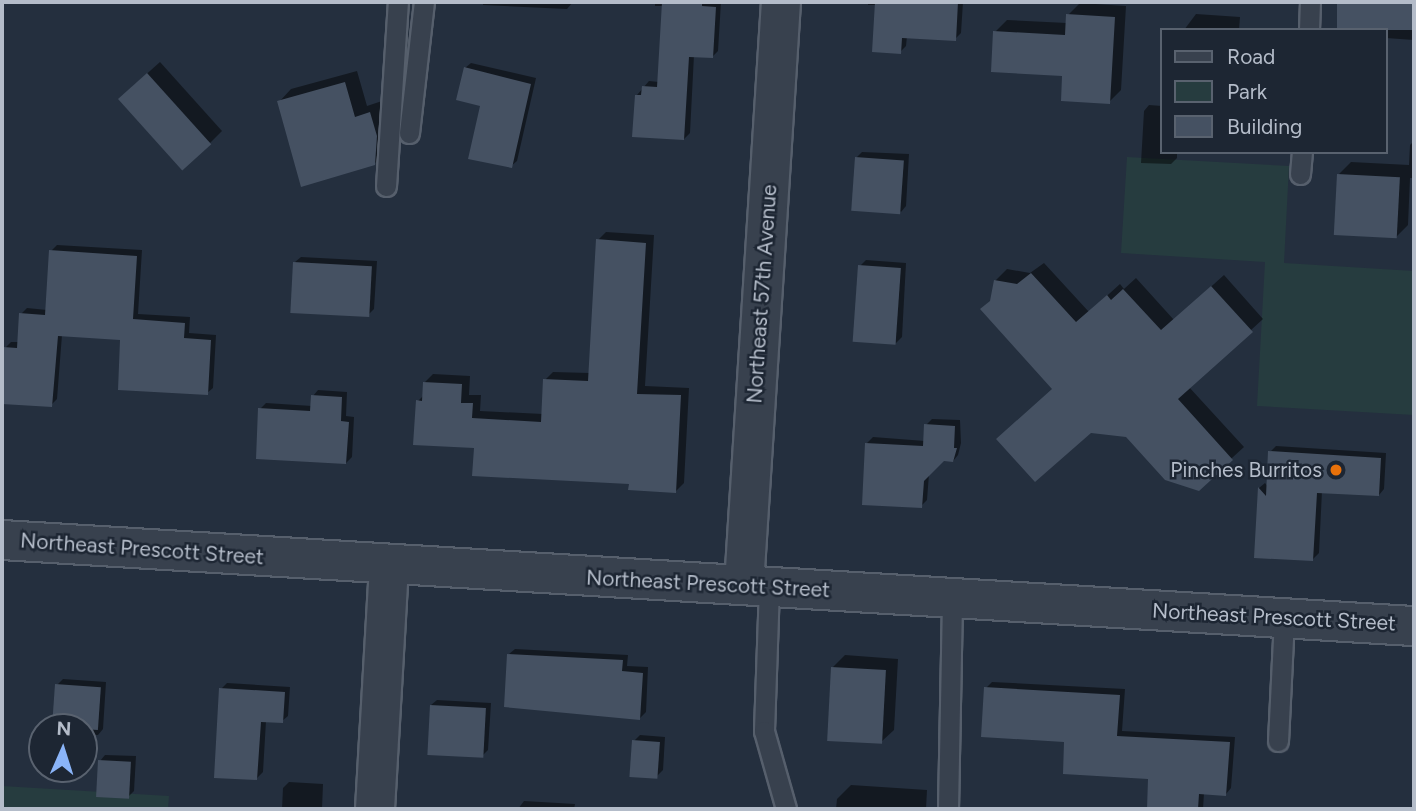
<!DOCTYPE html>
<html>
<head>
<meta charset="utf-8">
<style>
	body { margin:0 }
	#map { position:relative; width:1416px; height:811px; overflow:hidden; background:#242f3e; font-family:Figtree,sans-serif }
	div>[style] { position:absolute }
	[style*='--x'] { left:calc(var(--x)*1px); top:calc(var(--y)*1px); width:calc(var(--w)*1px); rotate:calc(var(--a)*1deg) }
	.green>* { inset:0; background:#263c3f }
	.shadow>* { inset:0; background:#0007 }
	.building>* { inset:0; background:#455162; transform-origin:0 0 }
	.roads { filter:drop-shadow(2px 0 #565f6c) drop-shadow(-2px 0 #565f6c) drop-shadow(0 2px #565f6c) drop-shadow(0 -2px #565f6c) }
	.service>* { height:19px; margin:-9.5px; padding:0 9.5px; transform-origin:9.5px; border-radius:9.5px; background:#38414e }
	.minor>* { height:38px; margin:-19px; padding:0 19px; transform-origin:19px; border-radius:19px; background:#38414e }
	.tertiary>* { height:38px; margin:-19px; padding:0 19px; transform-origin:19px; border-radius:19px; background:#38414e }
	.dots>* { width:19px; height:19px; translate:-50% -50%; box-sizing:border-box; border:4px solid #1d2633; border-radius:50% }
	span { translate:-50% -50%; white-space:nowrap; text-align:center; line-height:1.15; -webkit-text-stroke:5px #1d2633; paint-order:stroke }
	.street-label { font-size:21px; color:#b4bcc9 }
	.poi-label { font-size:21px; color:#b4bcc9 }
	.right { translate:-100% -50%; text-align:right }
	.frame { position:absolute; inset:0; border:4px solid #b4bcc9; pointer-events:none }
	.legend { position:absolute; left:1160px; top:28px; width:228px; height:126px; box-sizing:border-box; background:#1d2633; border:2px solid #59626f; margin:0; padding:9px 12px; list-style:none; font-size:21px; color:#b4bcc9 }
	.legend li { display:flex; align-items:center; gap:14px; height:35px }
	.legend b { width:35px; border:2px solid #59626f }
	.north { position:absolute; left:28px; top:713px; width:70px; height:70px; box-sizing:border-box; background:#1d2633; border:2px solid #59626f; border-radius:50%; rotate:3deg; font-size:19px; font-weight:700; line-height:28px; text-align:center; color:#b4bcc9 }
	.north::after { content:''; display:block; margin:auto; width:24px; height:32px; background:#8ab4f8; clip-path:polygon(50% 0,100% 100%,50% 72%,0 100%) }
</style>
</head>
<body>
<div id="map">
	<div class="green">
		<i style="clip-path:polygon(1127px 157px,1289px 166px,1284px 263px,1414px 271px,1414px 415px,1257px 406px,1265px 262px,1121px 253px)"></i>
		<i style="clip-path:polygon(2px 786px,169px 796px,168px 809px,2px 809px)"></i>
	</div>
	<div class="shadow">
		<i style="clip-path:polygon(483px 2px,573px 2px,567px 9px,483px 5px)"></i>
		<i style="clip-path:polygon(655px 2px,721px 2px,718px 51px,712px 57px,694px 55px,690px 133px,684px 139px,637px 95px,649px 81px,659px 82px,663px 6px,655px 6px)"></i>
		<i style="clip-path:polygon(868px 2px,963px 2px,961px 33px,955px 39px,907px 36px,906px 46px,900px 52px,876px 5px,868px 5px)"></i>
		<i style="clip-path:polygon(1339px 2px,1414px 2px,1414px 40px,1386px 38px,1386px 30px,1338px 30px)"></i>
		<i style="clip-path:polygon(1080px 3px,1126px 6px,1121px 90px,1109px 102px,995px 32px,1007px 20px,1067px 23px,1068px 15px)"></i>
		<i style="clip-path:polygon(1196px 14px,1240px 17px,1239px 30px,1184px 30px)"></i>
		<i style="clip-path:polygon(160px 62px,222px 131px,210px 143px,132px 87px)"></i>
		<i style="clip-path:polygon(471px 63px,536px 78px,517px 161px,511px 166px,465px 68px)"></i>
		<i style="clip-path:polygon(357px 71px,367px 106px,382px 101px,387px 151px,374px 164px,279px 102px,291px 89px)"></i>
		<i style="clip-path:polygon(1149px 105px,1162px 106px,1162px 152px,1177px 152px,1177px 158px,1171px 164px,1141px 163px,1144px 111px)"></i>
		<i style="clip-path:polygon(1414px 141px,1414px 178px,1410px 178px,1408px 225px,1396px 237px,1339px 174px,1351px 162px,1409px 165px,1410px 145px)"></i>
		<i style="clip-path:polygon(862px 152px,909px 154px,906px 206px,901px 212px,856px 158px)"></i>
		<i style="clip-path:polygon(606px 232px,654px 235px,645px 386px,689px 388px,684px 483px,676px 491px,476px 447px,418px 401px,424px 395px,424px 383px,433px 374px,470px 376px,469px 395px,481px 395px,480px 411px,543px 414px,545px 380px,553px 372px,590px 373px,598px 240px)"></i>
		<i style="clip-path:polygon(57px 245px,142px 250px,138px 314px,190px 317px,189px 333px,216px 335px,213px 388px,207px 393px,122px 338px,62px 335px,57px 399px,51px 405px,2px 403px,5px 348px,11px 342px,20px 342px,21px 314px,27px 308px,47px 310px,51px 251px)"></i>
		<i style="clip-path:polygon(301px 257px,377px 261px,374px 309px,368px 315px,295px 262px)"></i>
		<i style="clip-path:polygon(866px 260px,906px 263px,902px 337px,896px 343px,860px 266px)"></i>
		<i style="clip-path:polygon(1044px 263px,1089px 312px,1120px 284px,1124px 289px,1136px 278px,1174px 320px,1224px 275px,1263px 319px,1189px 387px,1244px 447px,1198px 489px,1126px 435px,1053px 388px,992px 300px,995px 281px,1007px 269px,1030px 273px)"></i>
		<i style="clip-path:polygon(318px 390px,347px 392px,346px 416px,354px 417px,352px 457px,346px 463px,260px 409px,266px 403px,312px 406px,313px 396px)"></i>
		<i style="clip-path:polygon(932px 419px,960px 420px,961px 443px,958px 455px,953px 461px,943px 459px,929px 474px,927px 500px,921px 506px,867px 443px,873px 437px,925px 441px,926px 425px)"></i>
		<i style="clip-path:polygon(1276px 446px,1386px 453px,1384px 489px,1379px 495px,1322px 491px,1319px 553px,1313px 559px,1255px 556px,1259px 488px,1265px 483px,1268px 487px,1270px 452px)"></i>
		<i style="clip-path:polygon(515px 649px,628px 655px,627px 666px,648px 667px,646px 712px,640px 718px,509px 654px)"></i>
		<i style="clip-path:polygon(845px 655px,898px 659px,894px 730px,881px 742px,833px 667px)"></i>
		<i style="clip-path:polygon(63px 679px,106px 682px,103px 729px,98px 735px,84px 735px,84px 727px,54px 727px,57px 685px)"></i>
		<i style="clip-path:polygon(992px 682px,1125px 689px,1122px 731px,1235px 737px,1231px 788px,1226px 794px,1204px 793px,1203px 809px,1148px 809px,1150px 777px,1066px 741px,986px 688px)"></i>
		<i style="clip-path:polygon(227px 683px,290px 687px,288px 716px,282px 721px,266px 721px,263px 772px,257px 778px,221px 689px)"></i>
		<i style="clip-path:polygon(437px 700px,491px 703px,488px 750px,482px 756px,431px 705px)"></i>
		<i style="clip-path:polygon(640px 735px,665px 737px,663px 770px,657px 776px,634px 741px)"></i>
		<i style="clip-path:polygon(105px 755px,136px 756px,134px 791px,128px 797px,100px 761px)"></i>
		<i style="clip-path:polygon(289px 782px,323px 784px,322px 809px,282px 809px,283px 788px)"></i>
		<i style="clip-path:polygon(851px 785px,927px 790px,926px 809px,836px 809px,837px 799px)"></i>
		<i style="clip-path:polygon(524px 801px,575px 804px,574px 809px,518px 809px)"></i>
	</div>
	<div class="building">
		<i style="clip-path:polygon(662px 2px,702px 2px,702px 6px,716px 7px,713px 58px,689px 57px,684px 140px,632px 137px,635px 95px,641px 95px,642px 86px,657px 87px)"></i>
		<i style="clip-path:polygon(875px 2px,958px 2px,956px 41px,902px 38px,901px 54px,872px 52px)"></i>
		<i style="left:1337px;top:2px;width:77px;height:28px"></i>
		<i style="clip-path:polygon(1066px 14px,1115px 17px,1110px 104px,1061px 101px,1062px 76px,991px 72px,993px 31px,1065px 35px)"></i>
		<i style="clip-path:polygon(464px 67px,531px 84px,512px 168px,468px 159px,480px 106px,456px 100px)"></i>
		<i style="left:147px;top:73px;width:96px;height:39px;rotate:48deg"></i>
		<i style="clip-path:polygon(345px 82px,355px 117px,370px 112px,377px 136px,375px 165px,301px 187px,277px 101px)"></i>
		<i style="left:855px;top:157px;width:49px;height:54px;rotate:4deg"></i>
		<i style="left:1337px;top:174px;width:63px;height:61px;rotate:3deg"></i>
		<i style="clip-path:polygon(596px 239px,646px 243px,637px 394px,681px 395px,676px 493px,628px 490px,629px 484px,472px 476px,474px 448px,413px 445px,416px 400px,422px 401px,423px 382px,462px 384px,461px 403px,473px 403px,472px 418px,541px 422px,543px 379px,588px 381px)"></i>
		<i style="clip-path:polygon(49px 250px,137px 256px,133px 319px,185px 323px,184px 338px,211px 340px,208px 395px,118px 390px,120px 340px,58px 336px,52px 407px,2px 404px,3px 347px,17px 348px,19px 313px,45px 315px)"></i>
		<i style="left:293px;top:262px;width:79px;height:51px;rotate:3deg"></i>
		<i style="left:858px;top:265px;width:43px;height:77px;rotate:4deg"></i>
		<i style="clip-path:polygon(1031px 273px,1076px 322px,1107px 295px,1111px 300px,1123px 289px,1161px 330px,1211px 286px,1253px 332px,1178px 399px,1233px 460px,1199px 491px,1165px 480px,1126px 437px,1091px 433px,1035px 482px,996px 439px,1052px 389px,980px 309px,990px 301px,994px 280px,1017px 284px)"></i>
		<i style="clip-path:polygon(311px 395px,342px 397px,341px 421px,349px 422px,346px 464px,256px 459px,258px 408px,310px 411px)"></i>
		<i style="clip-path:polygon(924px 424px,955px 426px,954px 448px,957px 448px,953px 462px,944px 461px,924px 481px,922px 508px,862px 505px,865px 443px,923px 446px)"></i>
		<i style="clip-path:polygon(1268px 451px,1381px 458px,1379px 496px,1317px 493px,1313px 561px,1254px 558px,1258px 487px,1266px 496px)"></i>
		<i style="clip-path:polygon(507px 654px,623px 660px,622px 671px,643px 673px,640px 720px,504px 707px)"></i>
		<i style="left:831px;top:667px;width:55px;height:74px;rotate:3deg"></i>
		<i style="left:55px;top:684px;width:46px;height:43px;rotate:4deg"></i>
		<i style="clip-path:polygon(984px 687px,1120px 695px,1117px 736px,1230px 742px,1226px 796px,1199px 794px,1198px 809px,1147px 809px,1148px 779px,1063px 774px,1064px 742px,981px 737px)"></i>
		<i style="clip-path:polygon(219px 688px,285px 692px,283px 723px,261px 722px,257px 780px,214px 778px)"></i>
		<i style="left:430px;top:705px;width:56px;height:50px;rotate:3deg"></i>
		<i style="left:632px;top:740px;width:28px;height:37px;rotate:4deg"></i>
		<i style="left:98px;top:760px;width:33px;height:37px;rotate:3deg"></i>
	</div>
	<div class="roads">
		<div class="service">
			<i style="--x:1309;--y:30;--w:28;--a:-88"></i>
			<i style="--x:409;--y:133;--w:132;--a:-83.5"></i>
			<i style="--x:1300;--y:174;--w:22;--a:-85"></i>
			<i style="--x:386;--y:186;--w:184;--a:-86.3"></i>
			<i style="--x:769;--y:587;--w:144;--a:92"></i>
			<i style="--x:764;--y:731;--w:81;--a:74.2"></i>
			<i style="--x:1278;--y:741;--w:123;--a:-87.2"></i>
			<i style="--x:948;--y:809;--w:210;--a:-88.9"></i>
		</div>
		<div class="minor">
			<i style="--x:744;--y:585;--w:584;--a:-86.37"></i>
			<i style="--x:375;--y:809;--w:244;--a:-86.7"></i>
		</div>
		<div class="tertiary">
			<i style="--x:2;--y:540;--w:1415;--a:3.49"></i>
		</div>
	</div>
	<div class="dots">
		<i style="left:1336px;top:470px;background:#e8710a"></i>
	</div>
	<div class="street-label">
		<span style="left:762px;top:294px;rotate:-86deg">Northeast 57th Avenue</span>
		<span style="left:142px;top:549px;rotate:4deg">Northeast Prescott Street</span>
		<span style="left:708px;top:584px;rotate:3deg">Northeast Prescott Street</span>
		<span style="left:1274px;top:617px;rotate:3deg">Northeast Prescott Street</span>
	</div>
	<div class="poi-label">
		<span class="right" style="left:1322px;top:470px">Pinches Burritos</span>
	</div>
	<div class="frame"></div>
	<ul class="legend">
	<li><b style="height:9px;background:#38414e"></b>Road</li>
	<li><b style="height:19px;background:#263c3f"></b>Park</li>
	<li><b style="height:19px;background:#455162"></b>Building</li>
	</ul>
	<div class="north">N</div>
</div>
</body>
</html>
